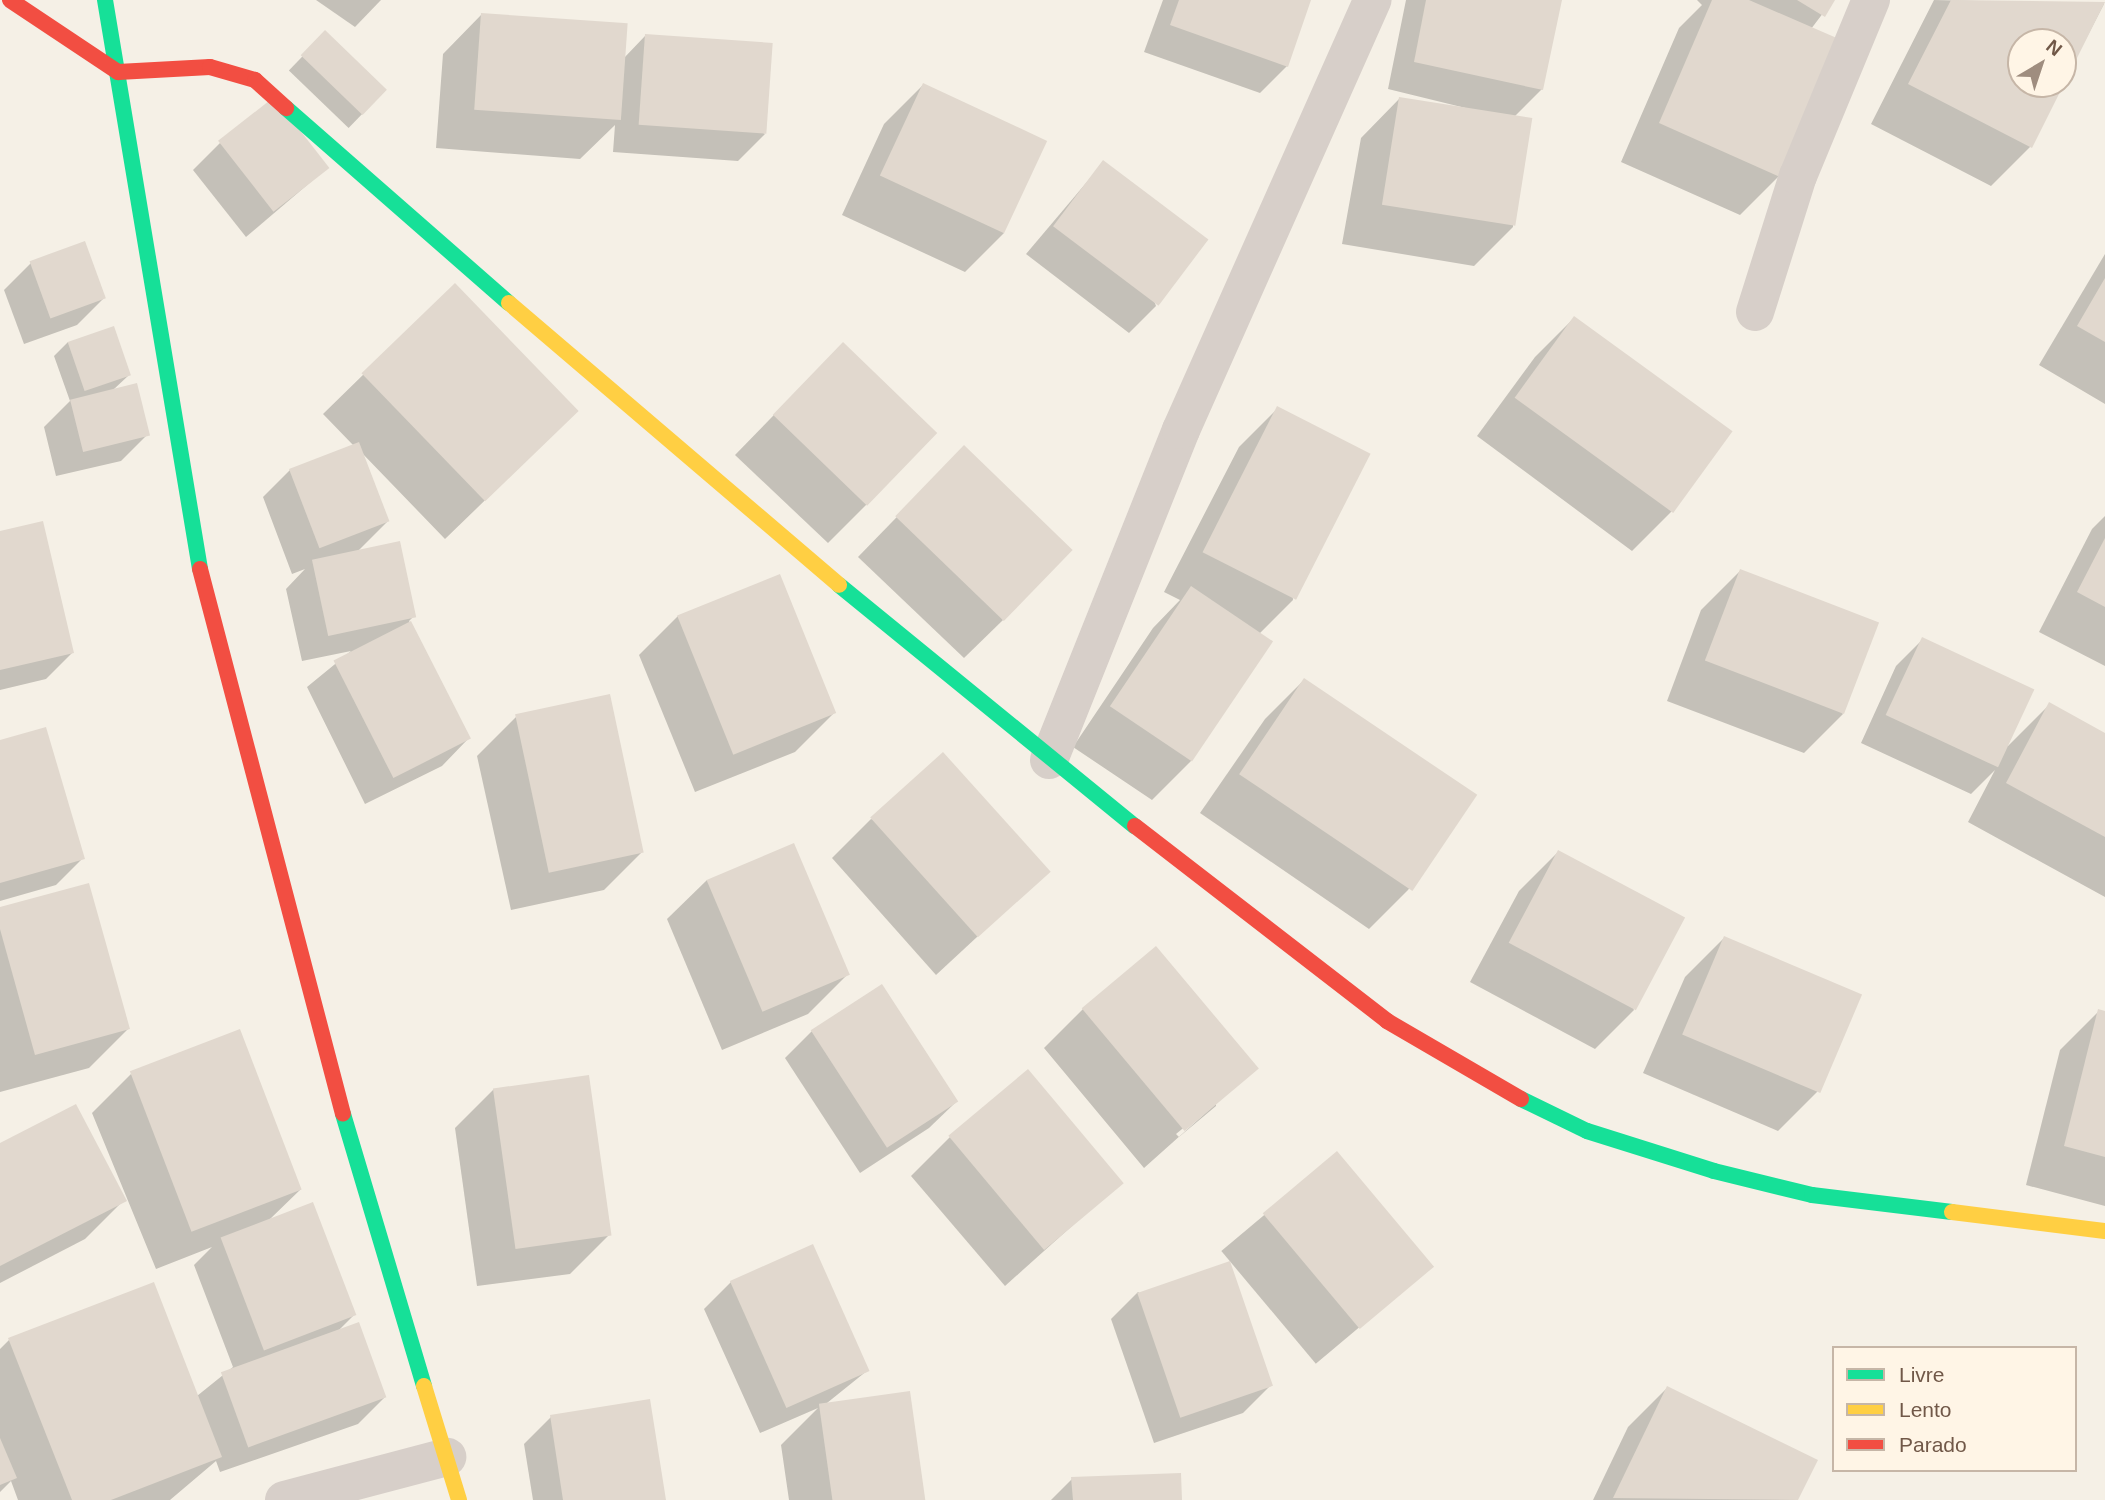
<!DOCTYPE html>
<html>
<head>
<meta charset="utf-8">
<style>
	body { margin:0 }
	#map { position:relative; width:2105px; height:1500px; overflow:hidden; background:#f5f0e6; font-family:Helvetica,sans-serif }
	div>[style] { position:absolute }
	[style*='--x'] { left:calc(var(--x)*1px); top:calc(var(--y)*1px); width:calc(var(--w)*1px); rotate:calc(var(--a)*1deg) }
	.shadow>* { inset:0; background:#0003; transform-origin:0 0 }
	.building>* { inset:0; background:#e1d8ce; transform-origin:0 0 }
	.street>* { height:38px; margin:-19px; padding:0 19px; transform-origin:19px; border-radius:19px; background:#d7cfc9 }
	.fast>* { height:16px; margin:-8px; padding:0 8px; transform-origin:8px; border-radius:8px; background:#16e098 }
	.slow>* { height:16px; margin:-8px; padding:0 8px; transform-origin:8px; border-radius:8px; background:#ffcf43 }
	.jam>* { height:16px; margin:-8px; padding:0 8px; transform-origin:8px; border-radius:8px; background:#f24e42 }
	span { translate:-50% -50%; white-space:nowrap; text-align:center; line-height:1.15; -webkit-text-stroke:6px #fff5e6; paint-order:stroke }
	.legend { position:absolute; left:1832px; top:1346px; width:245px; height:126px; box-sizing:border-box; background:#fff5e6; border:2px solid #c6b6a7; margin:0; padding:9px 12px; list-style:none; font-size:21px; color:#715848 }
	.legend li { display:flex; align-items:center; gap:14px; height:35px }
	.legend b { width:35px; border:2px solid #c6b6a7 }
	.north { position:absolute; left:2007px; top:28px; width:70px; height:70px; box-sizing:border-box; background:#fff5e6; border:2px solid #c6b6a7; border-radius:50%; rotate:39deg; font-size:19px; font-weight:700; line-height:28px; text-align:center; color:#715848 }
	.north::after { content:''; display:block; margin:auto; width:24px; height:32px; background:#9f8d7f; clip-path:polygon(50% 0,100% 100%,50% 72%,0 100%) }
</style>
</head>
<body>
<div id="map">
	<div class="shadow">
		<i style="clip-path:polygon(316px 0,381px 0,355px 27px)"></i>
		<i style="clip-path:polygon(1163px 0,1309px 0,1287px 66px,1260px 93px,1144px 52px)"></i>
		<i style="clip-path:polygon(1406px 0,1560px 0,1542px 89px,1513px 118px,1513px 227px,1474px 266px,1342px 244px,1361px 138px,1400px 98px,1486px 113px,1388px 89px)"></i>
		<i style="clip-path:polygon(1833px 0,1811px 29px,1779px 176px,1740px 215px,1621px 162px,1679px 28px,1702px 5px,1697px 0)"></i>
		<i style="clip-path:polygon(1934px 0,2104px 4px,2063px 83px,2063px 42px,2021px 42px,2021px 84px,2063px 84px,2030px 147px,1991px 186px,1871px 124px)"></i>
		<i style="clip-path:polygon(482px 14px,624px 58px,645px 36px,765px 134px,738px 161px,613px 152px,615px 125px,580px 159px,436px 148px,443px 54px)"></i>
		<i style="left:325px;top:33px;width:83px;height:52px;rotate:44deg"></i>
		<i style="clip-path:polygon(923px 85px,1004px 233px,965px 272px,842px 215px,884px 124px)"></i>
		<i style="clip-path:polygon(220px 143px,327px 168px,246px 237px,193px 170px)"></i>
		<i style="clip-path:polygon(1103px 163px,1156px 306px,1129px 333px,1026px 254px)"></i>
		<i style="clip-path:polygon(2105px 254px,2105px 404px,2039px 365px)"></i>
		<i style="clip-path:polygon(31px 263px,104px 298px,77px 325px,24px 344px,4px 290px)"></i>
		<i style="clip-path:polygon(455px 285px,537px 450px,445px 539px,361px 452px,387px 522px,357px 552px,414px 616px,409px 621px,468px 739px,442px 766px,365px 804px,307px 687px,351px 651px,302px 661px,286px 589px,305px 569px,292px 574px,263px 497px,290px 470px,354px 446px,323px 414px)"></i>
		<i style="clip-path:polygon(1574px 318px,1730px 433px,1671px 512px,1632px 551px,1477px 436px,1535px 357px)"></i>
		<i style="clip-path:polygon(68px 342px,129px 375px,113px 390px,148px 434px,121px 461px,56px 476px,44px 427px,70px 401px,54px 356px)"></i>
		<i style="clip-path:polygon(804px 384px,867px 504px,828px 543px,735px 455px)"></i>
		<i style="clip-path:polygon(1278px 408px,1293px 600px,1259px 634px,1191px 761px,1152px 800px,1073px 747px,1153px 628px,1180px 600px,1164px 592px,1239px 447px)"></i>
		<i style="clip-path:polygon(926px 487px,1003px 620px,964px 658px,858px 557px)"></i>
		<i style="clip-path:polygon(2105px 516px,2105px 666px,2039px 632px,2092px 529px)"></i>
		<i style="clip-path:polygon(0 533px,73px 652px,46px 679px,0 690px)"></i>
		<i style="clip-path:polygon(1740px 571px,1843px 714px,1804px 753px,1667px 701px,1701px 610px)"></i>
		<i style="clip-path:polygon(678px 616px,834px 713px,795px 752px,695px 792px,639px 655px)"></i>
		<i style="clip-path:polygon(1923px 639px,2008px 746px,2049px 705px,2105px 735px,2105px 897px,1968px 822px,1995px 770px,1971px 794px,1861px 743px,1896px 666px)"></i>
		<i style="clip-path:polygon(1304px 680px,1473px 796px,1408px 890px,1369px 929px,1200px 813px,1265px 719px)"></i>
		<i style="clip-path:polygon(516px 717px,643px 851px,604px 890px,511px 910px,477px 756px)"></i>
		<i style="clip-path:polygon(0 742px,83px 858px,56px 885px,0 901px)"></i>
		<i style="clip-path:polygon(871px 819px,1047px 872px,936px 975px,832px 858px)"></i>
		<i style="clip-path:polygon(1558px 852px,1634px 1010px,1595px 1049px,1470px 982px,1519px 891px)"></i>
		<i style="clip-path:polygon(707px 880px,847px 975px,808px 1014px,722px 1050px,667px 919px)"></i>
		<i style="clip-path:polygon(0 909px,128px 1029px,89px 1068px,0 1092px)"></i>
		<i style="clip-path:polygon(1724px 938px,1860px 996px,1817px 1092px,1778px 1131px,1643px 1073px,1685px 977px)"></i>
		<i style="clip-path:polygon(evenodd,1083px 1009px,1256px 1068px,1144px 1168px,1044px 1048px,1083px 1009px,1216px 1101px,1216px 1106px,1179px 1137px,1176px 1134px,1216px 1101px)"></i>
		<i style="clip-path:polygon(2099px 1011px,2105px 1013px,2105px 1206px,2026px 1185px,2060px 1050px)"></i>
		<i style="clip-path:polygon(812px 1031px,956px 1102px,929px 1128px,860px 1173px,785px 1058px)"></i>
		<i style="clip-path:polygon(131px 1074px,301px 1189px,269px 1220px,354px 1315px,338px 1331px,385px 1397px,358px 1424px,220px 1472px,216px 1461px,170px 1500px,18px 1500px,11px 1481px,0 1492px,0 1349px,9px 1340px,197px 1396px,233px 1367px,194px 1265px,212px 1247px,156px 1269px,92px 1113px)"></i>
		<i style="clip-path:polygon(494px 1089px,609px 1235px,570px 1274px,477px 1286px,455px 1128px)"></i>
		<i style="clip-path:polygon(950px 1137px,1121px 1182px,1005px 1286px,911px 1176px)"></i>
		<i style="clip-path:polygon(0 1145px,124px 1200px,85px 1239px,0 1283px)"></i>
		<i style="left:1337px;top:1154px;width:147px;height:151px;rotate:50deg"></i>
		<i style="clip-path:polygon(731px 1282px,868px 1370px,827px 1403px,925px 1500px,789px 1500px,781px 1445px,818px 1408px,760px 1433px,704px 1309px)"></i>
		<i style="clip-path:polygon(1138px 1292px,1270px 1386px,1243px 1413px,1154px 1443px,1111px 1319px)"></i>
		<i style="clip-path:polygon(1667px 1388px,1816px 1460px,1796px 1500px,1593px 1500px,1628px 1427px)"></i>
		<i style="clip-path:polygon(551px 1417px,664px 1500px,533px 1500px,524px 1444px)"></i>
		<i style="clip-path:polygon(1072px 1479px,1181px 1500px,1051px 1500px)"></i>
	</div>
	<div class="building">
		<i style="clip-path:polygon(1179px 0,1311px 0,1288px 67px,1170px 25px)"></i>
		<i style="clip-path:polygon(1426px 0,1562px 0,1543px 90px,1414px 62px)"></i>
		<i style="clip-path:polygon(1712px 0,1749px 0,1839px 39px,1780px 177px,1659px 123px)"></i>
		<i style="clip-path:polygon(1797px 0,1835px 0,1825px 17px)"></i>
		<i style="clip-path:polygon(evenodd,1951px 0,2105px 2px,2032px 148px,1908px 84px,1951px 0,2021px 42px,2063px 42px,2063px 84px,2021px 84px,2021px 42px)"></i>
		<i style="left:481px;top:13px;width:147px;height:97px;rotate:4deg"></i>
		<i style="left:325px;top:30px;width:86px;height:35px;rotate:44deg"></i>
		<i style="left:645px;top:34px;width:128px;height:91px;rotate:4deg"></i>
		<i style="left:923px;top:83px;width:137px;height:102px;rotate:25deg"></i>
		<i style="left:274px;top:97px;width:90px;height:71px;rotate:52deg"></i>
		<i style="left:1399px;top:97px;width:135px;height:109px;rotate:9deg"></i>
		<i style="left:1103px;top:160px;width:132px;height:83px;rotate:37deg"></i>
		<i style="left:85px;top:241px;width:61px;height:59px;rotate:70deg"></i>
		<i style="clip-path:polygon(2105px 278px,2105px 342px,2077px 326px)"></i>
		<i style="left:455px;top:283px;width:178px;height:130px;rotate:46deg"></i>
		<i style="left:1574px;top:316px;width:196px;height:101px;rotate:36deg"></i>
		<i style="left:114px;top:326px;width:52px;height:49px;rotate:71deg"></i>
		<i style="left:843px;top:342px;width:131px;height:101px;rotate:44deg"></i>
		<i style="left:137px;top:383px;width:54px;height:69px;rotate:76deg"></i>
		<i style="left:1277px;top:406px;width:105px;height:164px;rotate:27deg"></i>
		<i style="left:359px;top:442px;width:85px;height:75px;rotate:69deg"></i>
		<i style="left:964px;top:445px;width:151px;height:99px;rotate:44deg"></i>
		<i style="clip-path:polygon(43px 521px,74px 653px,0 670px,0 531px)"></i>
		<i style="clip-path:polygon(2105px 538px,2105px 607px,2077px 592px)"></i>
		<i style="left:400px;top:541px;width:78px;height:90px;rotate:78deg"></i>
		<i style="left:1740px;top:569px;width:149px;height:98px;rotate:21deg"></i>
		<i style="left:780px;top:574px;width:150px;height:111px;rotate:68deg"></i>
		<i style="left:1191px;top:586px;width:99px;height:145px;rotate:34deg"></i>
		<i style="left:411px;top:621px;width:132px;height:87px;rotate:63deg"></i>
		<i style="left:1922px;top:637px;width:124px;height:86px;rotate:25deg"></i>
		<i style="left:1304px;top:678px;width:209px;height:116px;rotate:34deg"></i>
		<i style="left:610px;top:694px;width:162px;height:97px;rotate:78deg"></i>
		<i style="clip-path:polygon(2049px 702px,2105px 733px,2105px 837px,2006px 783px)"></i>
		<i style="clip-path:polygon(46px 727px,85px 859px,0 883px,0 740px)"></i>
		<i style="left:943px;top:752px;width:161px;height:98px;rotate:48deg"></i>
		<i style="left:794px;top:843px;width:143px;height:95px;rotate:67deg"></i>
		<i style="left:1558px;top:850px;width:144px;height:105px;rotate:28deg"></i>
		<i style="clip-path:polygon(89px 883px,130px 1029px,35px 1055px,0 929px,0 907px)"></i>
		<i style="left:1724px;top:936px;width:150px;height:107px;rotate:23deg"></i>
		<i style="left:1156px;top:946px;width:160px;height:97px;rotate:50deg"></i>
		<i style="left:882px;top:984px;width:140px;height:85px;rotate:57deg"></i>
		<i style="clip-path:polygon(2098px 1009px,2105px 1011px,2105px 1157px,2064px 1146px)"></i>
		<i style="left:240px;top:1029px;width:172px;height:118px;rotate:69deg"></i>
		<i style="left:1028px;top:1069px;width:149px;height:104px;rotate:50deg"></i>
		<i style="left:589px;top:1075px;width:162px;height:97px;rotate:82deg"></i>
		<i style="clip-path:polygon(76px 1104px,127px 1201px,0 1266px,0 1143px)"></i>
		<i style="left:1337px;top:1151px;width:151px;height:97px;rotate:50deg"></i>
		<i style="left:313px;top:1202px;width:121px;height:99px;rotate:69deg"></i>
		<i style="left:813px;top:1244px;width:139px;height:91px;rotate:66deg"></i>
		<i style="left:1230px;top:1261px;width:132px;height:98px;rotate:71deg"></i>
		<i style="clip-path:polygon(154px 1282px,222px 1457px,111px 1500px,72px 1500px,8px 1338px)"></i>
		<i style="left:359px;top:1322px;width:80px;height:147px;rotate:70deg"></i>
		<i style="clip-path:polygon(1667px 1386px,1818px 1460px,1798px 1500px,1613px 1498px)"></i>
		<i style="left:910px;top:1391px;width:110px;height:92px;rotate:82deg"></i>
		<i style="clip-path:polygon(650px 1399px,666px 1500px,563px 1500px,550px 1415px)"></i>
		<i style="clip-path:polygon(0 1438px,17px 1478px,0 1485px)"></i>
		<i style="clip-path:polygon(1181px 1473px,1182px 1500px,1073px 1500px,1071px 1477px)"></i>
	</div>
	<div class="street">
		<i style="--x:1755;--y:312;--w:143;--a:-72.5"></i>
		<i style="--x:1798;--y:176;--w:191;--a:-67.5"></i>
		<i style="--x:1049;--y:760;--w:355;--a:-68.2"></i>
		<i style="--x:1181;--y:430;--w:471;--a:-66"></i>
		<i style="--x:284;--y:1500;--w:169;--a:-14.8"></i>
	</div>
	<div class="fast">
		<i style="--x:105;--y:0;--w:577;--a:80.52"></i>
		<i style="--x:286;--y:108;--w:296;--a:41.2"></i>
		<i style="--x:839;--y:585;--w:382;--a:39.2"></i>
		<i style="--x:1521;--y:1099;--w:73;--a:25.9"></i>
		<i style="--x:1587;--y:1131;--w:133;--a:17.5"></i>
		<i style="--x:1714;--y:1171;--w:101;--a:13.8"></i>
		<i style="--x:1812;--y:1195;--w:141;--a:6.9"></i>
		<i style="--x:343;--y:1114;--w:284;--a:73.4"></i>
	</div>
	<div class="slow">
		<i style="--x:509;--y:303;--w:434;--a:40.5"></i>
		<i style="--x:1952;--y:1212;--w:154;--a:7.1"></i>
		<i style="--x:424;--y:1386;--w:119;--a:72.9"></i>
	</div>
	<div class="jam">
		<i style="--x:10;--y:0;--w:130;--a:33.7"></i>
		<i style="--x:118;--y:72;--w:92;--a:-3.1"></i>
		<i style="--x:210;--y:67;--w:47;--a:16.1"></i>
		<i style="--x:255;--y:80;--w:42;--a:42.1"></i>
		<i style="--x:200;--y:569;--w:563;--a:75.3"></i>
		<i style="--x:1135;--y:826;--w:319;--a:37.7"></i>
		<i style="--x:1387;--y:1021;--w:155;--a:30.2"></i>
	</div>
	<ul class="legend">
	<li><b style="height:9px;background:#16e098"></b>Livre</li>
	<li><b style="height:9px;background:#ffcf43"></b>Lento</li>
	<li><b style="height:9px;background:#f24e42"></b>Parado</li>
	</ul>
	<div class="north">N</div>
</div>
</body>
</html>
